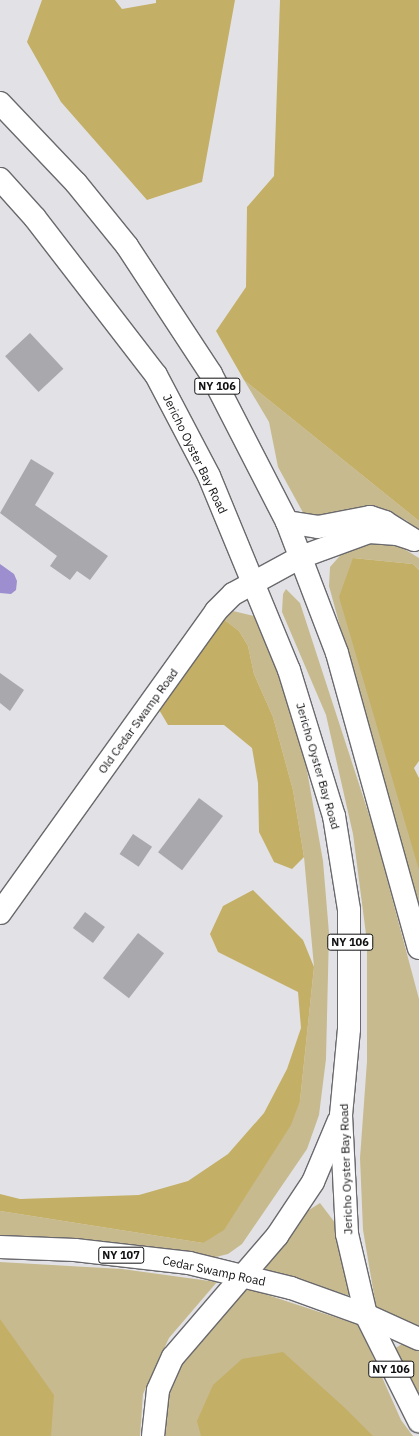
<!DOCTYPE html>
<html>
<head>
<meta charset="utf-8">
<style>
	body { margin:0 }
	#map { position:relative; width:419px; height:1436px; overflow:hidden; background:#e2e2e6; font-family:"IBM Plex Sans",sans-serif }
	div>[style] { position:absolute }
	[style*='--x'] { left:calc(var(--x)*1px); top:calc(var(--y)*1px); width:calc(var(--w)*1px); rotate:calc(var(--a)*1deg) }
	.green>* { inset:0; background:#c7ba8f }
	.forest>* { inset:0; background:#c4af66 }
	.water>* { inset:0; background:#9c8ecf }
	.building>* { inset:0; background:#a9a9ad; transform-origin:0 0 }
	.roads { filter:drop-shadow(1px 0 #6a696d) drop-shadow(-1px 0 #6a696d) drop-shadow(0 1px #6a696d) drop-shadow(0 -1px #6a696d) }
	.minor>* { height:22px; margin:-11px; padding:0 11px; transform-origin:11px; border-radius:11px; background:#fff }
	.primary>* { height:22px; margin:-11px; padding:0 11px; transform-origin:11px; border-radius:11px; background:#fff }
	span { translate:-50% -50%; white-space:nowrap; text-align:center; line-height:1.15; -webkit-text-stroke:3px #fff; paint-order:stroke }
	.shield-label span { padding:1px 3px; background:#fff; border:1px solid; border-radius:3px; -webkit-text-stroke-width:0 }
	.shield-label { font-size:11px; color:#101012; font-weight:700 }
	.street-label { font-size:12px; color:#101012 }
</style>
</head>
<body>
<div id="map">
	<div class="green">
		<i style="clip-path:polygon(244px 380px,419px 521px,419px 531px,406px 520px,384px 511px,306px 518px,278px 467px,269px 422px)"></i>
		<i style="clip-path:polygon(368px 539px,391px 541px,419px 558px,419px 570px,413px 564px,353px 558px,419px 864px,419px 917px,329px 586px,330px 567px,346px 549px)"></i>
		<i style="clip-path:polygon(286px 589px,300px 603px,374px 830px,419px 999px,419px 1326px,376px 1308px,374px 1295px,363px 1230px,360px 1158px,367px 1061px,367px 942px,353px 834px,326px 715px,282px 612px,283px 594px)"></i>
		<i style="clip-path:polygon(233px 611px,254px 616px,264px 628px,280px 668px,305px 759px,323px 861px,329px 933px,326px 1059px,319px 1115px,307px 1149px,242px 1244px,228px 1254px,208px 1259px,0 1243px,0 1211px,203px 1243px,300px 1101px,314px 967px,304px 857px,293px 790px,273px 717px,254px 674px,248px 646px,239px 631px,222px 618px)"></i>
		<i style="clip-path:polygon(320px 1203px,339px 1228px,351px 1296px,268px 1272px,265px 1268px,309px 1210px)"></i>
		<i style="clip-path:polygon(0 1262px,122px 1269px,217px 1282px,169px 1338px,143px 1394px,140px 1436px,0 1436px)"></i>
		<i style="clip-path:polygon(246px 1288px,359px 1325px,401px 1420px,413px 1436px,163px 1436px,166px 1395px,186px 1356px)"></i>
		<i style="clip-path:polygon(402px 1344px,419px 1351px,419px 1398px,394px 1349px)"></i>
	</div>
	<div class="forest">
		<i style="clip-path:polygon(42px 0,115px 0,122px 9px,156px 3px,156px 0,235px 0,202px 182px,147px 200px,61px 102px,27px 42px)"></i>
		<i style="clip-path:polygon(280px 0,419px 0,419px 521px,244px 380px,216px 331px,246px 287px,247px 207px,274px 176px)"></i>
		<i style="clip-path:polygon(353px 558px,413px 564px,419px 570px,419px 761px,414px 768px,419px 778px,419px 870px,339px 597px)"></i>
		<i style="clip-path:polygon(222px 618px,239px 631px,248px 646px,254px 674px,273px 717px,293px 790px,304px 857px,292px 869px,274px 862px,259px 832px,258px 783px,252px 748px,224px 725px,168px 725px,158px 708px)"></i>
		<i style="clip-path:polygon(253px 890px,303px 940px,314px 967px,300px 1101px,291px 1125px,224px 1230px,203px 1243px,0 1211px,0 1194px,20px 1199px,139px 1195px,188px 1181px,228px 1154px,264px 1113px,287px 1069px,301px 1028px,298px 992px,218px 952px,210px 934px,223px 906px)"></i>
		<i style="clip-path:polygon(0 1319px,54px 1395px,51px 1436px,0 1436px)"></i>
		<i style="clip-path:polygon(283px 1352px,345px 1408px,373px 1436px,201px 1436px,197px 1421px,213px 1385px,242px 1359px)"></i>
	</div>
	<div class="water">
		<i style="clip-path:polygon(0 564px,14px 574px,17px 581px,16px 590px,11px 594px,0 593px)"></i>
	</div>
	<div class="building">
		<i style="left:30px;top:333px;width:49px;height:34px;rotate:47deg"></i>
		<i style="clip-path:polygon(31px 459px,54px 473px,35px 505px,108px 556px,90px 580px,77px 571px,70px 580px,50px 566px,57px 556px,0 513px)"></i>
		<i style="clip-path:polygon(0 673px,24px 690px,10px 711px,0 703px)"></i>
		<i style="left:199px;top:798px;width:30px;height:68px;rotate:37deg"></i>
		<i style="left:133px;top:834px;width:23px;height:24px;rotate:34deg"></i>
		<i style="left:85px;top:912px;width:25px;height:20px;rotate:37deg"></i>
		<i style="left:138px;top:933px;width:33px;height:57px;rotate:38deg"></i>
	</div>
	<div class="roads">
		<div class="minor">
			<i style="--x:0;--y:913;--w:371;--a:-54.4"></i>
			<i style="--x:216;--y:611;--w:24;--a:-45"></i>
			<i style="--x:233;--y:594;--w:77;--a:-28.6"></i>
			<i style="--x:301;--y:557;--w:72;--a:-20.2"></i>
			<i style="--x:369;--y:532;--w:28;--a:4"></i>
			<i style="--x:397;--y:534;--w:13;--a:18"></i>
		</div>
		<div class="primary">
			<i style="--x:0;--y:103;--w:110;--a:46.5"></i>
			<i style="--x:76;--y:183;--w:81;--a:51"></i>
			<i style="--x:127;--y:246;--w:153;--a:56.7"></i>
			<i style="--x:211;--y:374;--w:166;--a:62.8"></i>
			<i style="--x:287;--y:522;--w:140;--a:69.1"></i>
			<i style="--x:337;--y:653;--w:306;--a:74.5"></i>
			<i style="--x:0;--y:179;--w:52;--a:48.1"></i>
			<i style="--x:35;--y:218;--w:198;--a:52.4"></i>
			<i style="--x:156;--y:375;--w:114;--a:62.3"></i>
			<i style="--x:209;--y:476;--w:210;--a:67.6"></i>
			<i style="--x:289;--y:670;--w:153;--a:72.9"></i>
			<i style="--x:334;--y:816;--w:95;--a:80.9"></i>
			<i style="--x:349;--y:910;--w:119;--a:90"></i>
			<i style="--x:349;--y:1029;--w:86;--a:95.3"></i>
			<i style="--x:341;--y:1115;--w:119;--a:87.1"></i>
			<i style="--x:347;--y:1234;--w:83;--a:76.8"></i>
			<i style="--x:366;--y:1315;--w:119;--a:63.4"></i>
			<i style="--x:287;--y:522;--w:31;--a:9"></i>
			<i style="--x:318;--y:527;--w:53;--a:-10.9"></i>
			<i style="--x:370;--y:517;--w:16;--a:18"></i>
			<i style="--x:385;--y:522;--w:34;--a:32"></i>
			<i style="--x:0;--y:1247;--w:75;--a:2.3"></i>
			<i style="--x:75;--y:1250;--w:115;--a:6.5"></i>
			<i style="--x:189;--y:1263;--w:105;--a:13.8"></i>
			<i style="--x:291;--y:1288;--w:80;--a:19.8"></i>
			<i style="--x:366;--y:1315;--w:58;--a:24.4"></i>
			<i style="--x:153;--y:1436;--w:46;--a:-83.8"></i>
			<i style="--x:158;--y:1390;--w:36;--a:-66"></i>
			<i style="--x:173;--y:1357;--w:160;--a:-49.3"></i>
			<i style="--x:277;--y:1236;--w:65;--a:-56.3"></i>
			<i style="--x:313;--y:1182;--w:67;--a:-67.2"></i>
		</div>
	</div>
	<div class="shield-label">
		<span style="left:217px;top:386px">NY 106</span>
		<span style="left:350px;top:942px">NY 106</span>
		<span style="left:121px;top:1255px">NY 107</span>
		<span style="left:391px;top:1369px">NY 106</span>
	</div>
	<div class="street-label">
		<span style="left:195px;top:454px;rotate:64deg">Jericho Oyster Bay Road</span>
		<span style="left:138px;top:721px;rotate:-54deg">Old Cedar Swamp Road</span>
		<span style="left:318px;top:766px;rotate:74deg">Jericho Oyster Bay Road</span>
		<span style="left:346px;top:1169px;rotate:-92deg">Jericho Oyster Bay Road</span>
		<span style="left:214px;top:1271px;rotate:12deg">Cedar Swamp Road</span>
	</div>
</div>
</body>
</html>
